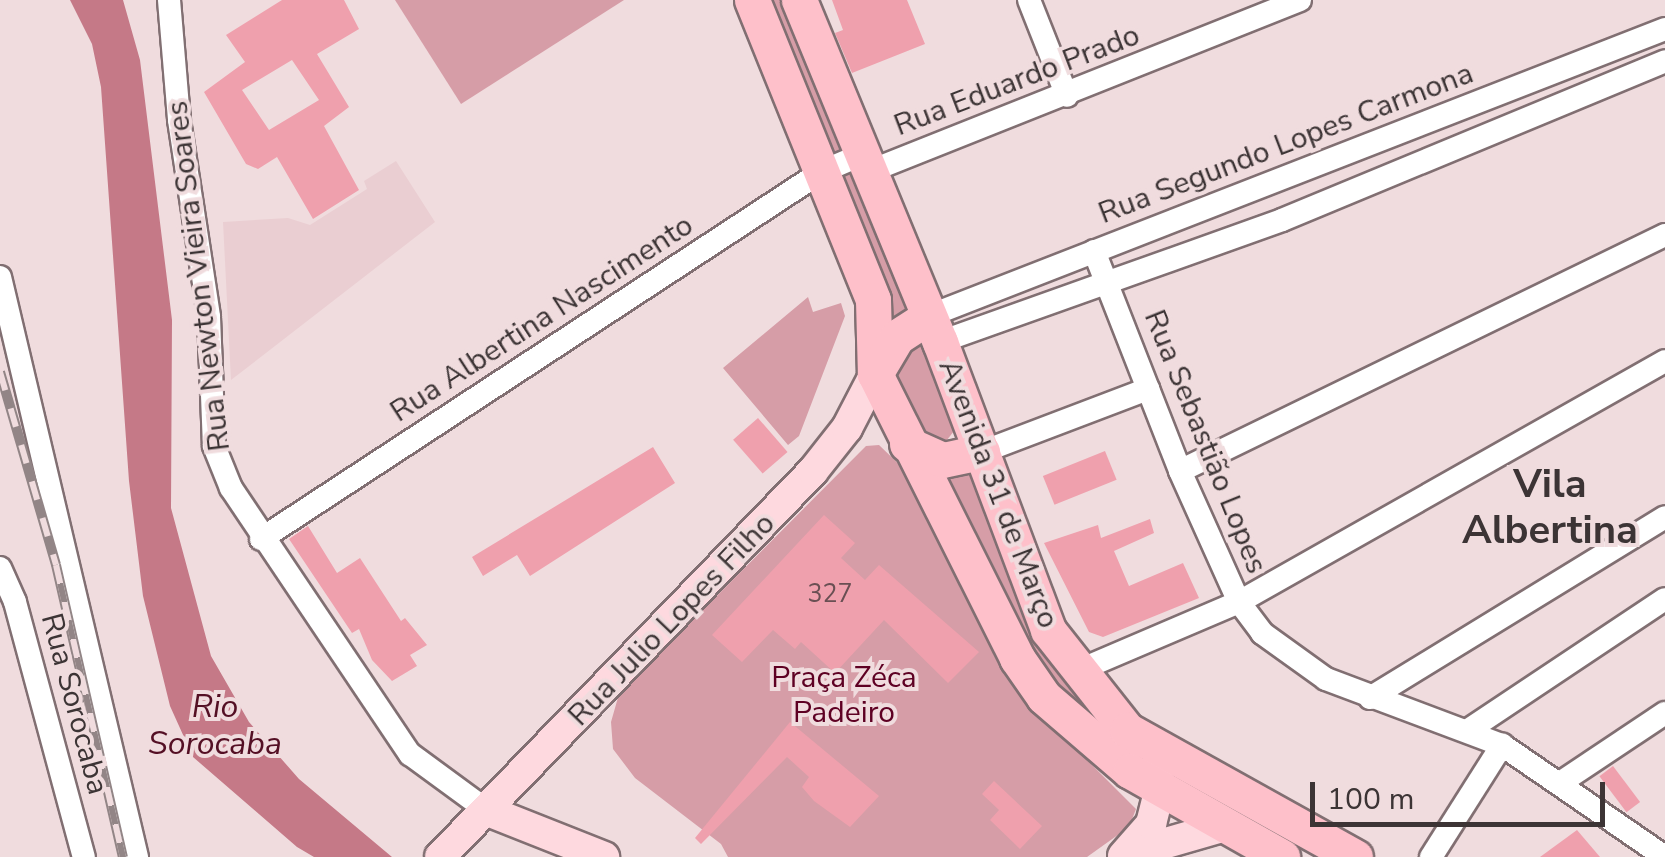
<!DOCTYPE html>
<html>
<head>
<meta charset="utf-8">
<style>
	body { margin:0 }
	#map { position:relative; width:1665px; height:857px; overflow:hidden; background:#f0dcde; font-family:"Nunito Sans",sans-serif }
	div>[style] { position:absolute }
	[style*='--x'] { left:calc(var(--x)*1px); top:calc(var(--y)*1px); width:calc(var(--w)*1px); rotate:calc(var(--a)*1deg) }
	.built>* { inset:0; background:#eaced2 }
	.green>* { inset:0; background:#d69da7 }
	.water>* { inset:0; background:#c57987 }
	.building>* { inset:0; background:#efa0ad; transform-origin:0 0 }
	.roads { filter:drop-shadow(2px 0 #816f72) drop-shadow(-2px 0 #816f72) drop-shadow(0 2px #816f72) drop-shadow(0 -2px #816f72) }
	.minor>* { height:22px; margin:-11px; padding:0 11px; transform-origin:11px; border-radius:11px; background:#fff }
	.major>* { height:30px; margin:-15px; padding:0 15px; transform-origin:15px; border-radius:15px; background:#fed9df }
	.highway>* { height:35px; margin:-17.5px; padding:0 17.5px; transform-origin:17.5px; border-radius:17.5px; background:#fec0ca }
	.rail>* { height:10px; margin-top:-5px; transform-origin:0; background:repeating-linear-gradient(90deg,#f0dcde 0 19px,#928586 0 38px); box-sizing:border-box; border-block:2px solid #928586 }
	span { translate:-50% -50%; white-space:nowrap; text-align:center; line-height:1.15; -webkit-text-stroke:8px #f0dcde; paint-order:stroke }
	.number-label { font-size:25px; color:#694f53 }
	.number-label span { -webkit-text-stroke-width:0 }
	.street-label { font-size:30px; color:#3c3435 }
	.park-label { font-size:30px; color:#5e0023 }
	.water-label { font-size:32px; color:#540f24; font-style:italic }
	.district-label { font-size:40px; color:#3c3435; font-weight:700 }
	.scale { position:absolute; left:1310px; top:782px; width:295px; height:45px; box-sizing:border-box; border:5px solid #3c3435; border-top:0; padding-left:12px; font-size:30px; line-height:35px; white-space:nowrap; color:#3c3435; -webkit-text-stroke:8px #f0dcde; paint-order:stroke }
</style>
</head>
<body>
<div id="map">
	<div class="built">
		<i style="clip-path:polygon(396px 161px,435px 222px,231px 380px,223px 222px,288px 218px,310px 225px,367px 189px,364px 181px)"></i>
	</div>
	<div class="green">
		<i style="clip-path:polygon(395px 0,624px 0,461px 104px)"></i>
		<i style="clip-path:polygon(769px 0,782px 0,846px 157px,833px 161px)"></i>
		<i style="clip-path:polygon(850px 168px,907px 308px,882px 324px,838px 173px)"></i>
		<i style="clip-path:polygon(808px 297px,813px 312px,841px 303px,845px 316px,799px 436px,788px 445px,723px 368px)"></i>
		<i style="clip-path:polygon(918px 337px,954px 431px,943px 445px,928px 443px,894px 375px,897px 351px)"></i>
		<i style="clip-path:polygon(879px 445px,908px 473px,1045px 718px,1136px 809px,1129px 827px,1087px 857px,728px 857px,721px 844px,635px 778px,613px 749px,611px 722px,619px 694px,866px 446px)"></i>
		<i style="clip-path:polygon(974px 463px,1133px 747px,1042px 680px,927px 468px)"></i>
	</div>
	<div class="water">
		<i style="clip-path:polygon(70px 0,123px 0,140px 60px,172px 320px,171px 508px,211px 656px,249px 722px,299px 779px,392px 857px,314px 857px,297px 847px,193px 757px,170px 706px,143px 596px,129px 481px,101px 87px,92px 44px)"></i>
	</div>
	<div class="building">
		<i style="clip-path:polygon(evenodd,282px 0,344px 0,359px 29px,317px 54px,349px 107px,324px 126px,359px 190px,313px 219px,277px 157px,258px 169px,246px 164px,204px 92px,245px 62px,226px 35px,282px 0,292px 60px,319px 100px,269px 130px,242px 90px,292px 60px)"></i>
		<i style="clip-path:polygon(832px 0,907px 0,925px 44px,852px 73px,835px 33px,843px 30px)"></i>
		<i style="left:758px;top:418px;width:45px;height:33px;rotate:49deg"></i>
		<i style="clip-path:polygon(653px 447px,675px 483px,530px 576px,517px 555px,483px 576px,472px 557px)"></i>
		<i style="left:1105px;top:451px;width:31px;height:67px;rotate:68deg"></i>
		<i style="clip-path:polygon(824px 515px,855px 543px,841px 558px,865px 580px,879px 565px,979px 652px,948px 683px,884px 620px,835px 673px,801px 642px,795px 649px,773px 630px,742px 662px,712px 635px)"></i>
		<i style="clip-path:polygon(1150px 519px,1154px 533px,1114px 551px,1129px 586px,1183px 563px,1199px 598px,1103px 637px,1089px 632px,1044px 543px,1098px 525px,1101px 538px)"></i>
		<i style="clip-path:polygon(308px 526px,337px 573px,360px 558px,401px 621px,405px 618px,427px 645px,410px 655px,417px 666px,392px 681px,372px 660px,359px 629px,352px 633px,289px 539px)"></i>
		<i style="clip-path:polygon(790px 722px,879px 796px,850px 827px,814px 801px,802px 787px,809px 777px,787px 757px,701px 844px,695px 838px)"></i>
		<i style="left:1613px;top:766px;width:45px;height:17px;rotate:53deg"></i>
		<i style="clip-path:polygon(994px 781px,1042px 826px,1020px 849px,990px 820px,999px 810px,982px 794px)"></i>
		<i style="clip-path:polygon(1577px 830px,1600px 857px,1540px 857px)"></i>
	</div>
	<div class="roads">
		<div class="minor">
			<i style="--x:169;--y:0;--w:120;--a:85.2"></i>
			<i style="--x:179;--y:120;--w:199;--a:81.3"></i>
			<i style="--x:209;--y:317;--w:129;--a:87.8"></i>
			<i style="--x:214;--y:446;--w:45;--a:68"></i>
			<i style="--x:231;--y:488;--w:321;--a:56.1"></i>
			<i style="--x:410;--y:754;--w:97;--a:36.2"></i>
			<i style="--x:1029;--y:0;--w:103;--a:68.4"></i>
			<i style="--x:868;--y:172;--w:465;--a:-21.7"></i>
			<i style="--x:1094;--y:251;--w:236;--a:68.6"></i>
			<i style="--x:1180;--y:471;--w:144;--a:65.8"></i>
			<i style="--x:1239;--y:602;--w:39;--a:53"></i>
			<i style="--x:1262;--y:633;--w:79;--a:35.7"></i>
			<i style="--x:1326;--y:679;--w:188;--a:20.6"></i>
			<i style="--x:1502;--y:745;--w:198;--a:34.5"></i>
			<i style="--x:0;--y:277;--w:596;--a:76.71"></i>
			<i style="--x:929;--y:316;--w:790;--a:-21.3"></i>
			<i style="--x:940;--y:342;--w:363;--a:-19.6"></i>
			<i style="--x:1282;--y:220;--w:415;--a:-22.5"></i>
			<i style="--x:982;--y:452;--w:178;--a:-20.8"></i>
			<i style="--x:1180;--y:471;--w:539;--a:-25.95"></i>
			<i style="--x:261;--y:539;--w:670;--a:-33.24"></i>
			<i style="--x:821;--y:172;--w:43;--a:-23"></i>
			<i style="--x:0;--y:568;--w:37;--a:66"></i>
			<i style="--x:15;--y:602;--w:264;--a:74.9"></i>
			<i style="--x:1075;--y:672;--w:178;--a:-23.1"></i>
			<i style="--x:1239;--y:602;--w:489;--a:-29.5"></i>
			<i style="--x:1370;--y:698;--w:346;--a:-31.5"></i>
			<i style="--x:1470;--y:729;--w:234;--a:-33.7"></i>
			<i style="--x:1560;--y:783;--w:126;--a:-33.7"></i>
			<i style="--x:1431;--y:857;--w:133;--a:-57.6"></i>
		</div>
		<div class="major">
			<i style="--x:488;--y:811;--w:125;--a:21.6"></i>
			<i style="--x:1128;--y:854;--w:101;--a:-16.1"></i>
			<i style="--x:1123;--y:856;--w:43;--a:-48.8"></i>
			<i style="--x:1151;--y:824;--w:36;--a:-76"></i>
			<i style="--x:1160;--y:789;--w:23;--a:-100"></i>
			<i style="--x:440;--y:857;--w:537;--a:-45.98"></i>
			<i style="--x:813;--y:471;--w:55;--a:-51.7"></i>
			<i style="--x:847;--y:428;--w:61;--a:-62.6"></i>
		</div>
		<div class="highway">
			<i style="--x:752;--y:0;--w:323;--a:68"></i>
			<i style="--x:873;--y:300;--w:74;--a:88.5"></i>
			<i style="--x:875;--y:374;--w:318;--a:63.4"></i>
			<i style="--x:1017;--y:658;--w:47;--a:55.3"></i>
			<i style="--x:1044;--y:697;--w:113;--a:40.7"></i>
			<i style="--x:1130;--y:771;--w:175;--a:29.5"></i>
			<i style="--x:799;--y:0;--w:370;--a:67.6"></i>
			<i style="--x:940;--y:342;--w:308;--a:69.4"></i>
			<i style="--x:1048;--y:630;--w:127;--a:51.7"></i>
			<i style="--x:1127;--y:730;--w:261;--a:29.1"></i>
			<i style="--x:875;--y:374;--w:43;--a:-59.3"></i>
			<i style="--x:897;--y:337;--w:38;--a:-33"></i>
			<i style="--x:907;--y:444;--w:39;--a:24"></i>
			<i style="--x:943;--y:460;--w:40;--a:-12"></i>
		</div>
	</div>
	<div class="rail">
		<i style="--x:0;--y:372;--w:201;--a:73.8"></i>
		<i style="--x:56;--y:565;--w:300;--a:77.1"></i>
	</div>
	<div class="number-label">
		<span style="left:830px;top:594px">327</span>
	</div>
	<div class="street-label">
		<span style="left:1017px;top:81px;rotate:-21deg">Rua Eduardo Prado</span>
		<span style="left:1286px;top:144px;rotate:-21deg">Rua Segundo Lopes Carmona</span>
		<span style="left:199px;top:276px;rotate:-97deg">Rua Newton Vieira Soares</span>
		<span style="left:542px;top:319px;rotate:-33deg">Rua Albertina Nascimento</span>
		<span style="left:1205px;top:442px;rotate:68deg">Rua Sebastião Lopes</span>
		<span style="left:998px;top:494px;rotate:69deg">Avenida 31 de Março</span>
		<span style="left:672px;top:620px;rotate:-46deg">Rua Julio Lopes Filho</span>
		<span style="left:74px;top:704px;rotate:75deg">Rua Sorocaba</span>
	</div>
	<div class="park-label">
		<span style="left:844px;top:695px">Praça Zéca<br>Padeiro</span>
	</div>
	<div class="water-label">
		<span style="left:215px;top:726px">Rio<br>Sorocaba</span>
	</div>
	<div class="district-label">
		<span style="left:1550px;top:507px">Vila<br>Albertina</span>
	</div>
	<div class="scale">100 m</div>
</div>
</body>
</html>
